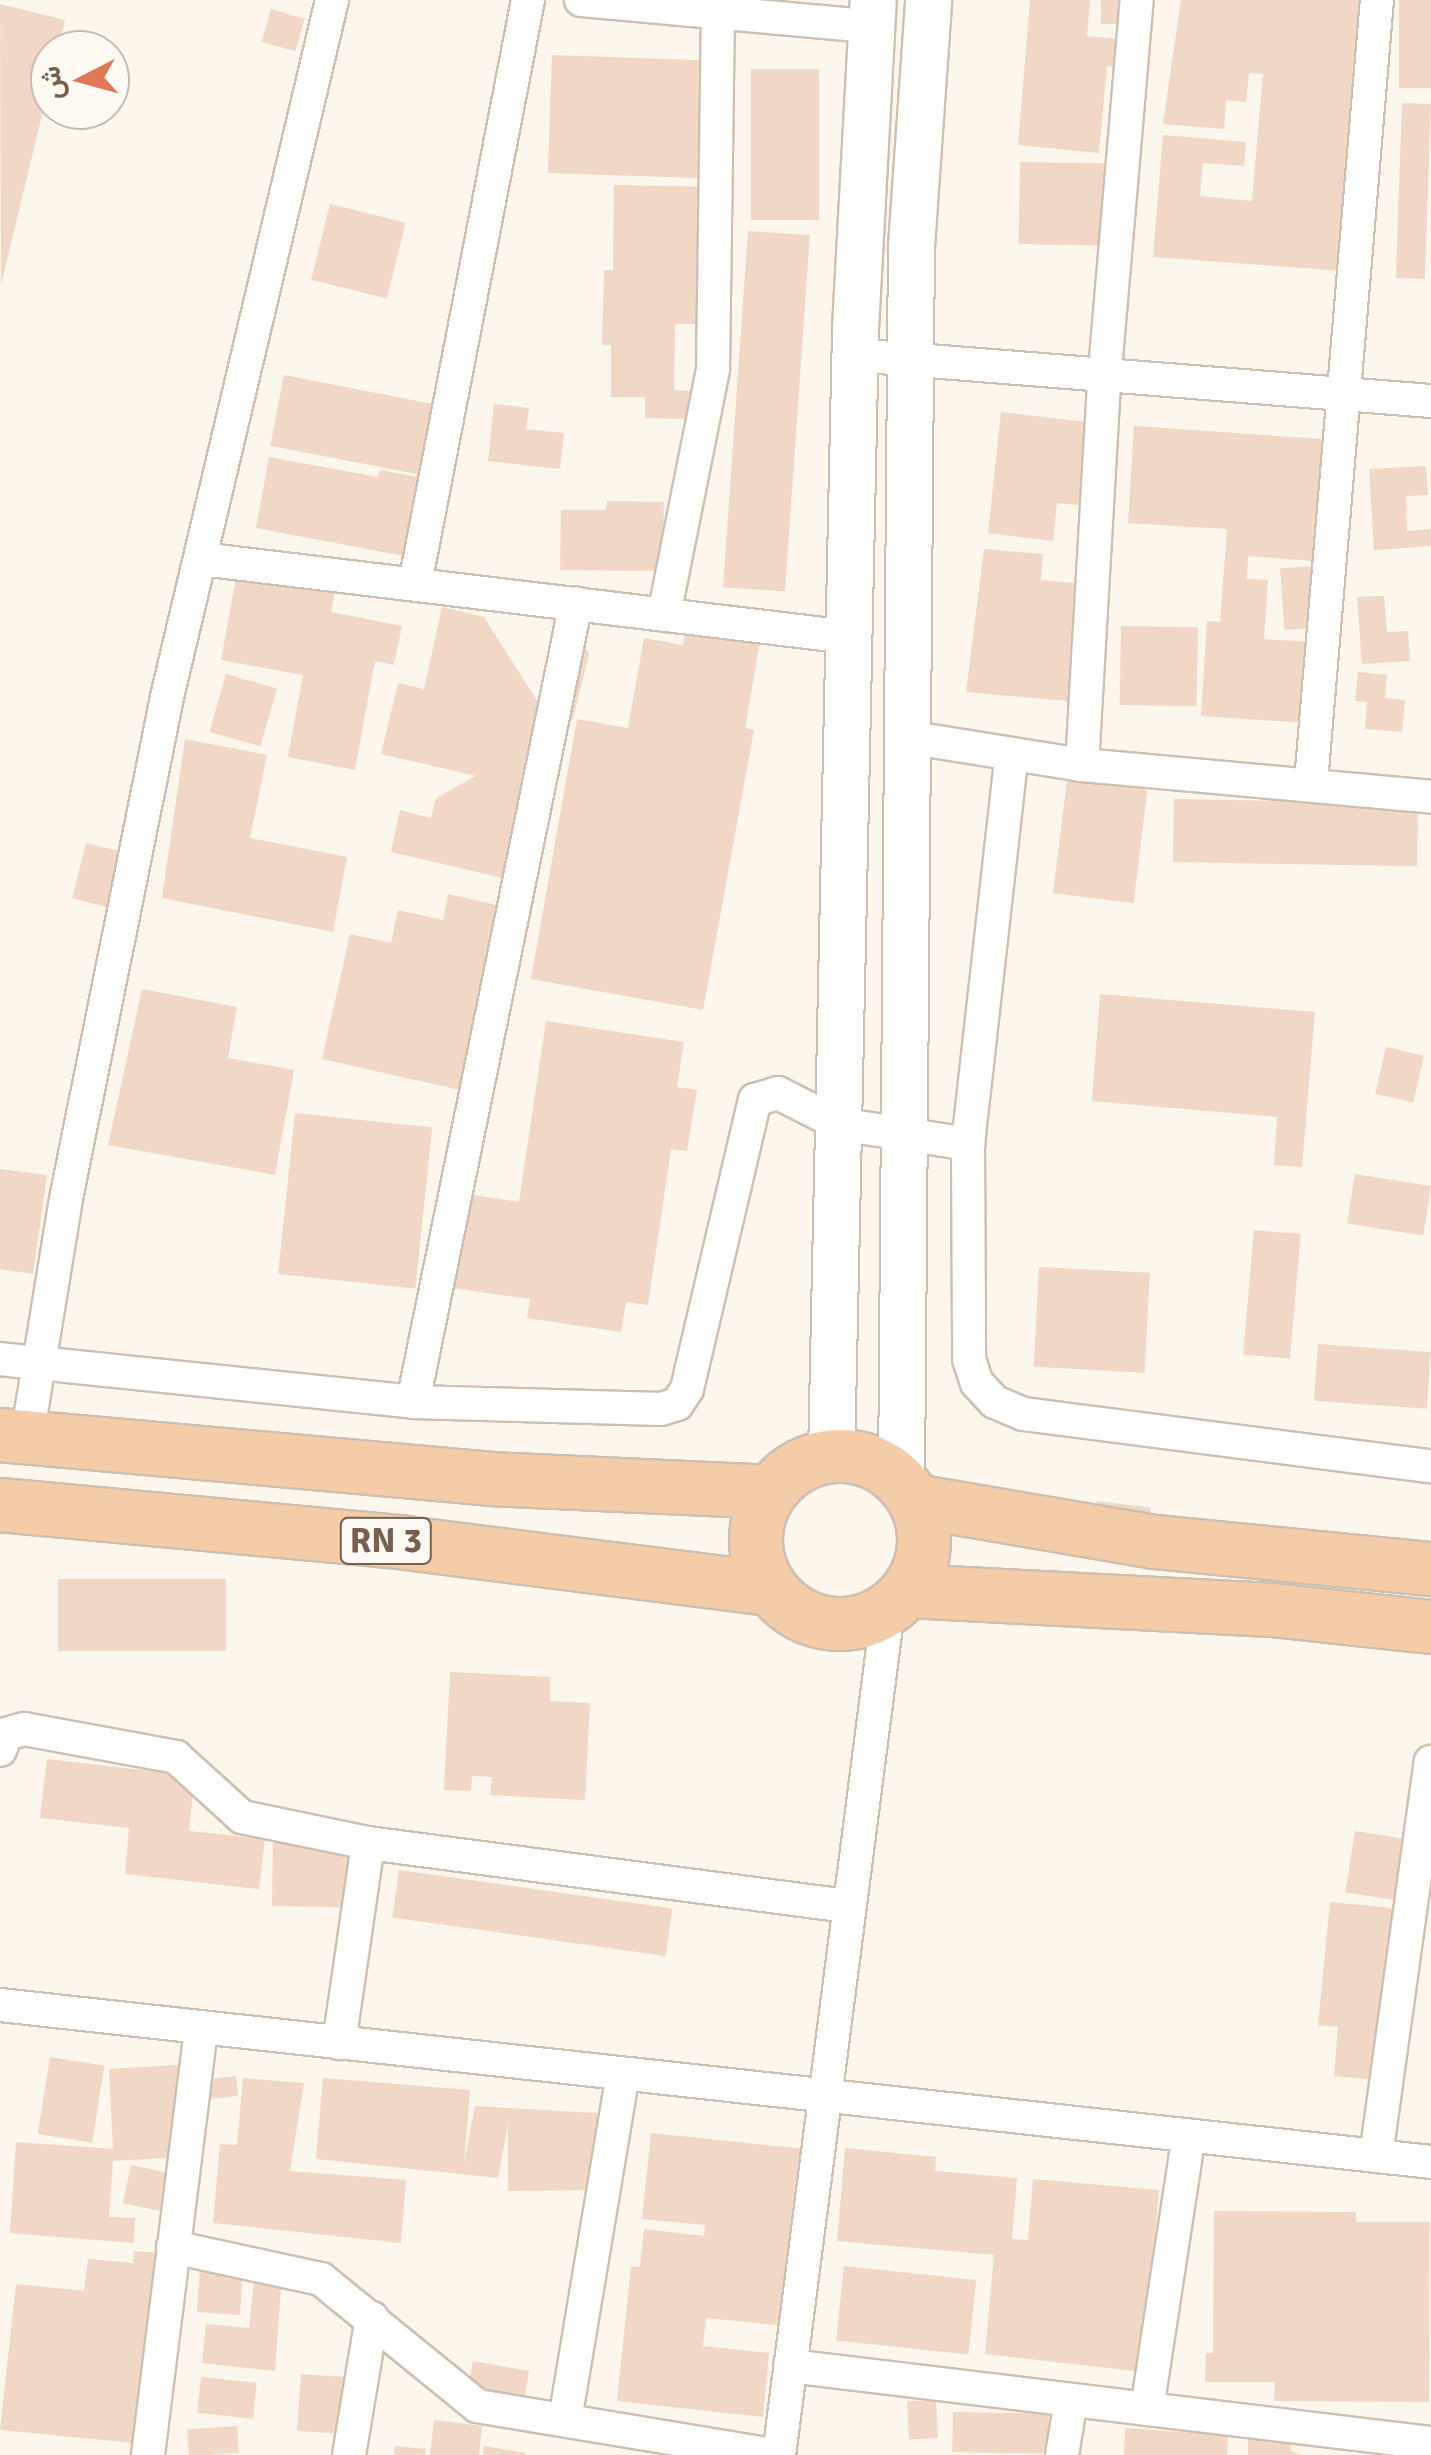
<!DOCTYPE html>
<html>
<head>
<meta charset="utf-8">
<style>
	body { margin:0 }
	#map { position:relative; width:1431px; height:2455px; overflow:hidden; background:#fcf6ed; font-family:Signika,Vazirmatn,sans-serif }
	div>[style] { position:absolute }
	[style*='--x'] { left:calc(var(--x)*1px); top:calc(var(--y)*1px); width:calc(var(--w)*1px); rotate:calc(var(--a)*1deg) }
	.building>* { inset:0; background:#f1d7c5; transform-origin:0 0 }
	.roads { filter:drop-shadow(2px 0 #cfbfb1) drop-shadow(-2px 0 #cfbfb1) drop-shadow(0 2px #cfbfb1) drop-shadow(0 -2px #cfbfb1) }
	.minor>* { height:32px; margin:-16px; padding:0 16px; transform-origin:16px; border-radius:16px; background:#fff }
	.secondary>* { height:45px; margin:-22.5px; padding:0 22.5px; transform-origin:22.5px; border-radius:22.5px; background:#fff }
	.trunk>* { height:52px; margin:-26px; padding:0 26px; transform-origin:26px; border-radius:26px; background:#f5cca8 }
	.trunk>.ring { margin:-26px; padding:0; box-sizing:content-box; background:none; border:52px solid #f5cca8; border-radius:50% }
	span { translate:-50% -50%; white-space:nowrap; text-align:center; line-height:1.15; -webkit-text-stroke:9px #fefaf3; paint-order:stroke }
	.shield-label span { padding:2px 8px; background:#fefaf3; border:2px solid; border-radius:8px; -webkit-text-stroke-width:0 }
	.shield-label { font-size:35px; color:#785e4f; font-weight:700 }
	.north { position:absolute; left:30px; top:30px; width:100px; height:100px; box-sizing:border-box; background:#fefaf3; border:2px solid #c8bcb1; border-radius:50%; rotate:264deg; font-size:28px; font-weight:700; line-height:40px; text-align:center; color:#785e4f }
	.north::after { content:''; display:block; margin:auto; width:35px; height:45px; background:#e07858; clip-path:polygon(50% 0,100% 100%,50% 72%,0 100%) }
</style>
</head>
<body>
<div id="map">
	<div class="building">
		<i style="clip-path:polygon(1030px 0,1090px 0,1087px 36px,1121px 39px,1118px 68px,1107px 66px,1099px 153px,1018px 145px)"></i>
		<i style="left:1101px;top:0;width:42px;height:24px"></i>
		<i style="clip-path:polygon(1181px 0,1364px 0,1343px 271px,1153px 257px,1163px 135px,1246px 142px,1244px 166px,1203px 163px,1200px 196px,1252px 201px,1263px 74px,1249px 73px,1246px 102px,1226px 100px,1224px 129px,1163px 124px)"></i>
		<i style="left:1399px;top:0;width:32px;height:88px"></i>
		<i style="clip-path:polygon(0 4px,65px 20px,58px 50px,50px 50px,50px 82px,1px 285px)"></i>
		<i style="left:271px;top:9px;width:35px;height:34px;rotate:16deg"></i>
		<i style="left:552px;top:55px;width:163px;height:118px;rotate:2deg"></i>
		<i style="left:751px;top:69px;width:68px;height:151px"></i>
		<i style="left:1402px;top:103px;width:29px;height:175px;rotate:2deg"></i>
		<i style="left:1020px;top:162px;width:98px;height:82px;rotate:1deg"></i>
		<i style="clip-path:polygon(614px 185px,716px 187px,716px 324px,675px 324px,674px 390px,690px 391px,690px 419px,645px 418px,645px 397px,611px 397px,611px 345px,602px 345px,604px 270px,613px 270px)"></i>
		<i style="left:330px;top:204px;width:78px;height:78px;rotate:14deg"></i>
		<i style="left:748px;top:231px;width:62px;height:357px;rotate:4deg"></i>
		<i style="left:284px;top:375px;width:153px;height:72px;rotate:11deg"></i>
		<i style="clip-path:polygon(494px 404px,529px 408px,526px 429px,564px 433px,560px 469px,488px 461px)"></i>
		<i style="clip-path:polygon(1001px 412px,1096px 423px,1087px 506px,1057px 503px,1053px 541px,988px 533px)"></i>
		<i style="clip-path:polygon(1134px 426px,1322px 439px,1314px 561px,1248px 556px,1247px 579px,1268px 580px,1264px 639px,1312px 642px,1307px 723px,1201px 716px,1207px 621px,1220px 622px,1227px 529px,1128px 523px)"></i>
		<i style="clip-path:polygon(269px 457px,378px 477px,380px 470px,418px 477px,404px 556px,256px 528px)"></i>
		<i style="clip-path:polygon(1426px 466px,1428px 495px,1406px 496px,1407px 531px,1431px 529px,1431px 546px,1374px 550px,1369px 469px)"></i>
		<i style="clip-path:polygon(607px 501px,664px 502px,663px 571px,560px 570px,561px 510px,606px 510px)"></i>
		<i style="clip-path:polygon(984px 549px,1043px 554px,1041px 580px,1075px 583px,1071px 637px,1094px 639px,1089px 703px,966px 692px)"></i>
		<i style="left:1312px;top:566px;width:62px;height:32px;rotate:86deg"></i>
		<i style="clip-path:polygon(237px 573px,335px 592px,331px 612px,402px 626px,394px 665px,375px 661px,355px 770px,288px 757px,303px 675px,221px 660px)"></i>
		<i style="clip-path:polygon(1384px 596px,1387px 632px,1408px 631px,1410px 661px,1362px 664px,1357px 597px)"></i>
		<i style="clip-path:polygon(442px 607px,484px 617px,543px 710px,571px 623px,589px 654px,573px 719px,544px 735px,511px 880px,391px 852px,400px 810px,431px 818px,436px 798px,476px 776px,381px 754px,398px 683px,424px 689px)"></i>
		<i style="left:1121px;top:626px;width:77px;height:79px;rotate:1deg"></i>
		<i style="clip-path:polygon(686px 627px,760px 641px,745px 728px,754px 730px,703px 1010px,531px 979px,577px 719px,628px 728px,644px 638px,683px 645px)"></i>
		<i style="clip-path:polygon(1358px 672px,1387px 675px,1385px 698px,1405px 700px,1402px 732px,1365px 729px,1367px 702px,1355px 701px)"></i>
		<i style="left:226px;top:674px;width:53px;height:60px;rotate:16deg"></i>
		<i style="clip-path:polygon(185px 739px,267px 755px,250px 838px,347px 857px,333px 932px,162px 898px)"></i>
		<i style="left:1067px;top:780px;width:81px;height:114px;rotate:7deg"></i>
		<i style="left:1174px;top:799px;width:244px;height:63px;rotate:1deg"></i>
		<i style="left:86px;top:843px;width:50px;height:57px;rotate:14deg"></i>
		<i style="clip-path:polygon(448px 894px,501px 906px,460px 1090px,322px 1059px,350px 934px,391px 943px,398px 910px,443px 920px)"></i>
		<i style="clip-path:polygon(142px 989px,237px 1007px,228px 1058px,294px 1070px,275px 1175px,108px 1145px)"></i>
		<i style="clip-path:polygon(1100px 994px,1315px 1012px,1302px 1167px,1274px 1165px,1277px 1117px,1092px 1101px)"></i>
		<i style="clip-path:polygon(546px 1021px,684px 1042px,677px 1087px,697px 1090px,687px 1151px,671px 1149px,648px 1305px,626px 1302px,621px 1332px,527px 1318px,530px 1299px,453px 1288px,467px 1194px,519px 1202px)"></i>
		<i style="left:1386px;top:1047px;width:39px;height:48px;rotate:13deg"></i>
		<i style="left:295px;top:1113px;width:138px;height:162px;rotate:6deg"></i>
		<i style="clip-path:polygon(0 1169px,47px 1175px,33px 1274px,0 1269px)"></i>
		<i style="left:1355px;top:1174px;width:77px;height:50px;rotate:9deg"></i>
		<i style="left:1254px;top:1230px;width:47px;height:125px;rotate:5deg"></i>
		<i style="left:1039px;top:1267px;width:111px;height:100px;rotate:3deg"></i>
		<i style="left:1318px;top:1344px;width:113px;height:57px;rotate:4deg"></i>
		<i style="left:1097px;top:1501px;width:54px;height:25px;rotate:7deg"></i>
		<i style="left:58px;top:1579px;width:168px;height:72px"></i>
		<i style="clip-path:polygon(450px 1672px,550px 1677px,550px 1701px,590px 1703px,585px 1800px,490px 1795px,492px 1777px,472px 1776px,471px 1791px,444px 1790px)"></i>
		<i style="clip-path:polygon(47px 1759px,195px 1776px,189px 1831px,265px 1839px,259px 1889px,125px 1874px,129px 1828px,40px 1818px)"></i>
		<i style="left:1355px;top:1831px;width:62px;height:62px;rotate:9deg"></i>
		<i style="left:273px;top:1843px;width:82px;height:63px;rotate:1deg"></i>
		<i style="left:399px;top:1870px;width:276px;height:48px;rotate:8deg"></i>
		<i style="clip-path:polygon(1330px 1902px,1401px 1909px,1384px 2081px,1334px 2076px,1338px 2027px,1318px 2025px)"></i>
		<i style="left:50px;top:2057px;width:55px;height:78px;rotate:9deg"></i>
		<i style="clip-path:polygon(194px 2064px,200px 2156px,113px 2161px,109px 2217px,135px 2218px,134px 2243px,10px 2233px,16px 2142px,113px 2149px,109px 2069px)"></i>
		<i style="left:236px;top:2076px;width:20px;height:33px;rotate:84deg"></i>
		<i style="clip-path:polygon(243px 2078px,304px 2083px,290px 2171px,406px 2180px,401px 2243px,213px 2223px,220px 2144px,237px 2145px)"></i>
		<i style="clip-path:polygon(323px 2078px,470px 2090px,464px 2164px,475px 2106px,597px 2113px,597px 2190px,508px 2191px,508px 2124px,498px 2178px,316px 2159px)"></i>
		<i style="clip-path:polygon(651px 2133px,804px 2149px,786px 2326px,706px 2318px,703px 2346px,769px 2353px,763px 2417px,617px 2401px,631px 2266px,640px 2267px,644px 2229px,704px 2236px,705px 2225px,642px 2219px)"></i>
		<i style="clip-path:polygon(845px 2148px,936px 2157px,935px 2171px,1017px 2178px,1012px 2239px,1028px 2240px,1033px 2179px,1159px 2190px,1143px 2372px,985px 2354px,994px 2255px,837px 2241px)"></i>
		<i style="left:131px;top:2165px;width:38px;height:39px;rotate:12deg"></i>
		<i style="clip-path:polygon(1214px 2211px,1356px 2212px,1356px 2222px,1430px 2222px,1429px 2402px,1274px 2401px,1275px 2382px,1205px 2382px,1206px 2353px,1213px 2353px)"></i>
		<i style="clip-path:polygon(134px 2251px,172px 2254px,155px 2445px,0 2430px,16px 2284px,84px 2291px,88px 2259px,133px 2263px)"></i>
		<i style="left:844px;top:2266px;width:133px;height:75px;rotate:6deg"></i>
		<i style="left:200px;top:2269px;width:43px;height:43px;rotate:4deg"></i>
		<i style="clip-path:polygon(255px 2272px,282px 2275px,275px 2371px,202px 2363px,206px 2324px,249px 2328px)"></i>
		<i style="left:473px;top:2361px;width:57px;height:36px;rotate:10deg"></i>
		<i style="left:301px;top:2374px;width:51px;height:57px;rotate:4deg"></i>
		<i style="left:201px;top:2377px;width:56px;height:36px;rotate:6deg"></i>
		<i style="left:936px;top:2400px;width:38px;height:29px;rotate:87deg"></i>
		<i style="left:953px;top:2412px;width:96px;height:40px;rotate:1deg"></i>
		<i style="clip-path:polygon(434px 2420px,482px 2426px,479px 2455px,430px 2455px)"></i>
		<i style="left:237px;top:2426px;width:27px;height:50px;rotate:86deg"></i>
		<i style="clip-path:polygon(1125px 2428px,1228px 2435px,1227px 2455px,1124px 2455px)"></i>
		<i style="clip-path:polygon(1248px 2430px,1292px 2432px,1291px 2451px,1301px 2455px,1248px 2455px)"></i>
		<i style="clip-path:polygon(395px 2446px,426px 2449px,425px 2455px,394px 2455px)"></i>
		<i style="clip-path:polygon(484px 2446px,526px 2453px,526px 2455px,483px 2455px)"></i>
	</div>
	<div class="roads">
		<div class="minor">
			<i style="--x:581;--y:0;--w:289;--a:5.2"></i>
			<i style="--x:854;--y:355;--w:579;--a:4.56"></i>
			<i style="--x:201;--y:559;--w:652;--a:6.87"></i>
			<i style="--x:415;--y:584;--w:595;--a:-79.05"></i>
			<i style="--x:664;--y:615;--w:251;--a:-78.7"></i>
			<i style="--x:713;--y:369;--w:357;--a:-89.2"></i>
			<i style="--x:907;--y:737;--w:177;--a:9.1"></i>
			<i style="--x:1082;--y:765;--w:350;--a:5.2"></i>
			<i style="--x:1082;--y:765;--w:396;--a:-86.7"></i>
			<i style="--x:1105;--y:370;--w:371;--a:-85.1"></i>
			<i style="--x:1311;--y:782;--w:785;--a:-85.18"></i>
			<i style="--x:968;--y:1144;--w:392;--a:-83.6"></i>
			<i style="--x:0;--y:1359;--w:415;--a:5.9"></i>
			<i style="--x:413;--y:1402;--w:248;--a:1.6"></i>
			<i style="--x:661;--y:1409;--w:17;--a:-17"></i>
			<i style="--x:677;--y:1404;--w:18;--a:-56"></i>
			<i style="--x:687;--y:1389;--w:297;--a:-76.8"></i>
			<i style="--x:755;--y:1100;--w:24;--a:-17"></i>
			<i style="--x:778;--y:1093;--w:68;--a:26.9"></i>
			<i style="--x:839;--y:1124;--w:131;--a:8.8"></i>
			<i style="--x:968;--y:1144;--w:215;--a:89.7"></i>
			<i style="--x:969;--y:1359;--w:25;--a:72"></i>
			<i style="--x:977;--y:1383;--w:26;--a:47"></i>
			<i style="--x:995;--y:1402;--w:30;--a:23"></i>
			<i style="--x:1023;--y:1414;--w:411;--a:7.3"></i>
			<i style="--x:413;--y:1402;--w:815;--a:-78.47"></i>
			<i style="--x:27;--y:1437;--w:241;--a:-80.7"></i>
			<i style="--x:66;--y:1199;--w:512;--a:-78.62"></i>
			<i style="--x:167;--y:697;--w:716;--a:-76.68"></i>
			<i style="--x:0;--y:1750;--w:17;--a:-69"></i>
			<i style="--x:6;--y:1734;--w:19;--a:-16"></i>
			<i style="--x:24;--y:1729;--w:155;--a:10.4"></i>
			<i style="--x:176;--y:1757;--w:89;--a:42.3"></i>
			<i style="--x:242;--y:1817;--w:129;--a:11.7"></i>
			<i style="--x:368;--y:1843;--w:484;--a:7.5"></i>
			<i style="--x:0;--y:2005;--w:1440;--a:6.26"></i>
			<i style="--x:339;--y:2043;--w:202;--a:-81.7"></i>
			<i style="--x:1376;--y:2156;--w:398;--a:-82.1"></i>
			<i style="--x:173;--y:2247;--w:151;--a:12.2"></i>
			<i style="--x:321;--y:2279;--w:201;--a:39.1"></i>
			<i style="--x:477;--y:2406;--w:299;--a:9.4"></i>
			<i style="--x:790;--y:2366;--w:646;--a:6.85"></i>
			<i style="--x:1147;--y:2409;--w:276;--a:-81.3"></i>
			<i style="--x:565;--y:2420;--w:351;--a:-80.5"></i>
			<i style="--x:148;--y:2455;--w:431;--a:-82.9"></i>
			<i style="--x:349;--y:2455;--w:139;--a:-80.5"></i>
			<i style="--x:779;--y:2455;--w:852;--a:-82.65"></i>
			<i style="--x:1062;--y:2455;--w:56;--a:-80.7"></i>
		</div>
		<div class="secondary">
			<i style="--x:831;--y:1456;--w:1128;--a:-88.78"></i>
			<i style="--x:855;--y:328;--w:328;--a:-86.9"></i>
			<i style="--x:901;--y:1481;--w:1235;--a:-89.54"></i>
			<i style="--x:911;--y:246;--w:247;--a:-86"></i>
		</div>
		<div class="trunk">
			<i style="--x:0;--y:1435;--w:491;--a:5.1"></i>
			<i style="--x:489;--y:1479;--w:281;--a:2.6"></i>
			<i class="ring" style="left:756px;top:1456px;width:116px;height:116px"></i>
			<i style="--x:915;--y:1501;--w:243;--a:9.7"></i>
			<i style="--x:1155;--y:1542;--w:277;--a:5.6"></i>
			<i style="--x:0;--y:1505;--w:408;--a:5.3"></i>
			<i style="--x:406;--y:1543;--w:368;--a:7.2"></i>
			<i style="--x:908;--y:1591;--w:364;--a:3"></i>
			<i style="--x:1272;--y:1610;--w:160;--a:6.1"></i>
		</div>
	</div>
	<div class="shield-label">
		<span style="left:386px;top:1541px">RN 3</span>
	</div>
	<div class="north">ش</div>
</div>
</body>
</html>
